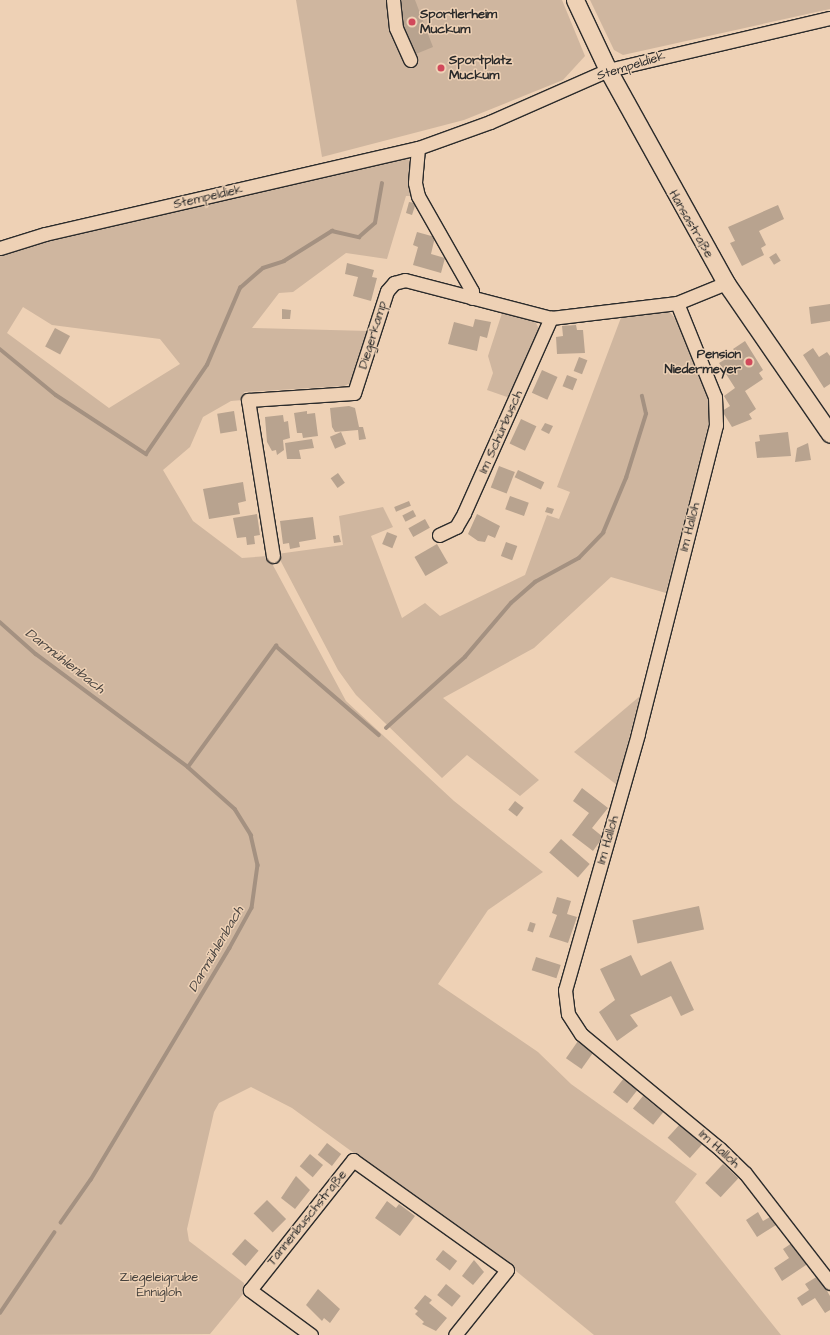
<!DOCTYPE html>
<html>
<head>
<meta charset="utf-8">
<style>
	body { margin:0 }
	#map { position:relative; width:830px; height:1335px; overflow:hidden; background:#eed1b5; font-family:"Architects Daughter",sans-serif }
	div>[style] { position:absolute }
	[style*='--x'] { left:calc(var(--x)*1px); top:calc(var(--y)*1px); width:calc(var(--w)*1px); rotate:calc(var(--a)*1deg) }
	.green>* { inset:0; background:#cfb69f }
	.stream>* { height:3.5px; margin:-1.75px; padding:0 1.75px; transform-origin:1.75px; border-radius:1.75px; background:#a49181 }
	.building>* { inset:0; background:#b8a38f; transform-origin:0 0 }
	.roads { filter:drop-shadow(1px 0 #2b2b2b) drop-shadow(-1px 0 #2b2b2b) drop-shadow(0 1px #2b2b2b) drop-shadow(0 -1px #2b2b2b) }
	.minor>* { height:13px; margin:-6.5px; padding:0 6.5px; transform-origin:6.5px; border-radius:6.5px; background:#eed1b5 }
	.major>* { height:17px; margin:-8.5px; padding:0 8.5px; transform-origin:8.5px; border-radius:8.5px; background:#eed1b5 }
	.dots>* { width:11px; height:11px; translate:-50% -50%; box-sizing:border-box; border:2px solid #eed1b5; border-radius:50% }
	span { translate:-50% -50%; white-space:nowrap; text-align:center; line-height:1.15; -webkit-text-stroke:3px #eed1b5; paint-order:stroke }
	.poi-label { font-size:13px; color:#2b2b2b; font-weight:700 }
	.left { translate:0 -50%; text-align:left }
	.right { translate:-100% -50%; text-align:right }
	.street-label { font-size:13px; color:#2b2b2b }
	.park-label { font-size:13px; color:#44403c }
	.water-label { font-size:14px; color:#494440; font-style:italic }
</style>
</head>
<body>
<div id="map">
	<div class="green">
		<i style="clip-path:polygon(296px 0,562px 0,585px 56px,563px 80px,464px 120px,322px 157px)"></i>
		<i style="clip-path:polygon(590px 0,830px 0,830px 9px,623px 55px,614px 50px)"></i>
		<i style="clip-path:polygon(evenodd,406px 157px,411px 163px,414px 196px,406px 196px,387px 259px,346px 253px,293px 292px,279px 293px,252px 328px,369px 331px,353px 382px,344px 386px,244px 392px,243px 400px,231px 401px,203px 417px,190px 447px,163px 470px,193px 521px,242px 558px,268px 556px,346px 701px,454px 801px,543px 872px,488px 910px,438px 984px,538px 1052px,571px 1084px,697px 1174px,675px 1202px,781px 1335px,594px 1335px,516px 1271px,292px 1108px,251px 1087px,219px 1103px,214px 1112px,187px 1229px,189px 1241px,244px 1283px,243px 1294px,210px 1334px,0 1335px,0 253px,406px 157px,23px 307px,52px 325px,160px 339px,180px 364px,109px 408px,7px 333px,23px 307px)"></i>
		<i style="clip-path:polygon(667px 309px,679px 323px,709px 398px,708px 427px,666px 593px,611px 577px,534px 648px,443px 698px,539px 780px,520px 796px,467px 755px,442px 778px,356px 695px,338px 670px,277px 554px,343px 545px,339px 516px,383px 507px,393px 527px,371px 536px,402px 618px,425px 603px,440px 616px,525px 575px,547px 515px,559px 519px,570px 492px,557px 487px,622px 315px)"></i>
		<i style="clip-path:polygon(503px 310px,534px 319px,539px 329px,510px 398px,487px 390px,493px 373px,488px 356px)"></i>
		<i style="clip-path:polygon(640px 696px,617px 785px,574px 752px)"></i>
	</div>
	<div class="stream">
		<i style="--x:0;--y:349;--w:72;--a:39.4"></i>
		<i style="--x:56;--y:395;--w:108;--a:33.2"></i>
		<i style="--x:146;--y:454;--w:108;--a:-55.6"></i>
		<i style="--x:207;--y:365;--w:84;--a:-66.8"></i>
		<i style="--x:240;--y:288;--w:30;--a:-41"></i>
		<i style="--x:263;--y:268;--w:22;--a:-18"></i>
		<i style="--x:284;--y:261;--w:57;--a:-32"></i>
		<i style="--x:332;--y:231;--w:28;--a:13"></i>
		<i style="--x:359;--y:237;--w:21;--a:-41"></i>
		<i style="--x:375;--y:223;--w:40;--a:-80"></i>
		<i style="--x:0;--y:622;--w:48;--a:41.6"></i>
		<i style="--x:36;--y:654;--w:189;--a:36.6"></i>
		<i style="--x:188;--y:767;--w:63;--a:41.8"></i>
		<i style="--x:235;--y:809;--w:31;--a:58"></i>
		<i style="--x:251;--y:835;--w:31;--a:77"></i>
		<i style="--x:258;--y:865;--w:43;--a:97.9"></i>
		<i style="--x:252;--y:908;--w:46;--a:118.8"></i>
		<i style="--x:230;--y:948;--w:270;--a:120.9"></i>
		<i style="--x:91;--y:1180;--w:52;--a:124.9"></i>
		<i style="--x:386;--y:728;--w:106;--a:-41.9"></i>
		<i style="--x:465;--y:657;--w:71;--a:-49.6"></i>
		<i style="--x:511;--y:603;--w:32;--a:-41"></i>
		<i style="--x:535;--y:582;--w:50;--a:-28.6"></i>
		<i style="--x:579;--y:558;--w:35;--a:-46"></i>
		<i style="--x:603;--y:533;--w:60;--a:-67.3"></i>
		<i style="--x:626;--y:478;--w:67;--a:-72.6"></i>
		<i style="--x:646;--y:414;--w:18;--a:-103"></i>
		<i style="--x:188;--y:767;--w:150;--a:-54"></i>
		<i style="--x:276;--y:646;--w:136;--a:40.8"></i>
		<i style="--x:0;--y:1313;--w:97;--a:-56"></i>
	</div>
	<div class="building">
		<i style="clip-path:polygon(397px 0,415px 0,433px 47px,411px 56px,401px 32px)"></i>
		<i style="clip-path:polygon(409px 202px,416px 203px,412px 215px,406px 213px)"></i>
		<i style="clip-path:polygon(778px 205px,784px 219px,759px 231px,766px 245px,761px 248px,764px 255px,742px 266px,730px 243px,735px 241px,728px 227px)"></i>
		<i style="clip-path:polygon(417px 232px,435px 237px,431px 254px,445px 258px,441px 273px,413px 265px,418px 247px,413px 245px)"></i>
		<i style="left:776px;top:253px;width:9px;height:8px;rotate:58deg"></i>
		<i style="clip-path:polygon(347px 263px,374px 270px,372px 277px,377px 278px,371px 301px,353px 296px,358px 277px,345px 274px)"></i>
		<i style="clip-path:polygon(830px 304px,830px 321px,811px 324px,809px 307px)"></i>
		<i style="clip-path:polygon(282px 309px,291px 310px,290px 319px,282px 319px)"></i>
		<i style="clip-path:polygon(475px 319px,491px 322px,487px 338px,480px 336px,477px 351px,448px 344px,454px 322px,473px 327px)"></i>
		<i style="clip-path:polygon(576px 325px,577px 330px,583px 330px,585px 353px,557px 354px,556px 337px,563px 336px,562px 326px)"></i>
		<i style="left:55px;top:328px;width:17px;height:21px;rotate:28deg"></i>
		<i style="clip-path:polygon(745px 341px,763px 370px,759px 373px,763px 379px,745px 391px,756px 409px,749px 414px,752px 419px,732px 427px,722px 411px,730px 406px,724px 396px,735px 388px,719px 363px,736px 353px,733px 349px)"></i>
		<i style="clip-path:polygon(813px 348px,819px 357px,827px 352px,830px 356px,830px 384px,824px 388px,803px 355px)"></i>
		<i style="left:579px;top:357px;width:9px;height:15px;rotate:21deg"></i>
		<i style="left:542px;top:370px;width:17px;height:25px;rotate:24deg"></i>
		<i style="left:567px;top:375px;width:11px;height:12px;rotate:22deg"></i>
		<i style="clip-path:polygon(349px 406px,355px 408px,359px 427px,363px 427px,366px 439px,359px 440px,358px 430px,335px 432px,332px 427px,330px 408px)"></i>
		<i style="left:234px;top:411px;width:20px;height:17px;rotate:81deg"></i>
		<i style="clip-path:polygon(307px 411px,307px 414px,315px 413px,318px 436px,303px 438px,302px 433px,297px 433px,294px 413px)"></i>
		<i style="clip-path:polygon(283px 415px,284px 422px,288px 421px,290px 438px,283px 440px,284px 450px,277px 455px,276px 450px,272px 451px,267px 442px,265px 417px)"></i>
		<i style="left:521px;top:419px;width:17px;height:27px;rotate:25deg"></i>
		<i style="clip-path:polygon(545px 423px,553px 426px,549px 434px,541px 430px)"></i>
		<i style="left:341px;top:432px;width:13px;height:12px;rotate:67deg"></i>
		<i style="clip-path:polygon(788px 432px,791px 456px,757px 458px,755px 442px,760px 441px,759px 435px)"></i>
		<i style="clip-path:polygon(312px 439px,314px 448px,299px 450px,301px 459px,287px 459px,285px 443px)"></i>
		<i style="clip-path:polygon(808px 443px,811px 460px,795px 462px,797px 448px)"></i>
		<i style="left:499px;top:466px;width:17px;height:23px;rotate:21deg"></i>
		<i style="left:518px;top:470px;width:29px;height:8px;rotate:25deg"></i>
		<i style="left:338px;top:473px;width:12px;height:9px;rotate:55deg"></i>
		<i style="clip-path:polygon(243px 482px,246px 501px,238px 503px,240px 514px,209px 519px,203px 489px)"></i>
		<i style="left:510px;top:496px;width:20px;height:14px;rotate:20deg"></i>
		<i style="left:409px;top:501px;width:5px;height:16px;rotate:68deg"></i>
		<i style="clip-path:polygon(547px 507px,554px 509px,552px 514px,545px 512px)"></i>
		<i style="left:413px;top:510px;width:7px;height:12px;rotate:63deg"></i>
		<i style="clip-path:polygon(257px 514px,260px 535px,254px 536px,255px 544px,247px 545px,246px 537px,237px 538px,233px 518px)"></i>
		<i style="clip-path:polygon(477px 514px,500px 526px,495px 538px,488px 535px,485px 542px,478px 541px,468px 534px)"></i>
		<i style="clip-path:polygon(313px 517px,316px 539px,299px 542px,300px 547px,290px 549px,289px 543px,283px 544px,280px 521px)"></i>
		<i style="left:425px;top:519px;width:10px;height:19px;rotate:61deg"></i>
		<i style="left:387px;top:532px;width:11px;height:13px;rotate:22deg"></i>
		<i style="clip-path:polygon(339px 535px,341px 542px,334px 543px,333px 536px)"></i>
		<i style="left:506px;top:542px;width:12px;height:15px;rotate:20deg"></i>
		<i style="left:437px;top:544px;width:22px;height:26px;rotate:60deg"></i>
		<i style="clip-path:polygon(582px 788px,608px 808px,592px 828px,603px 837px,593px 851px,572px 835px,589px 813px,573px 801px)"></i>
		<i style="left:515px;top:801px;width:11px;height:11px;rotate:38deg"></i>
		<i style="left:561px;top:839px;width:38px;height:18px;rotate:41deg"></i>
		<i style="clip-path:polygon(557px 897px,571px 901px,567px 914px,577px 917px,568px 943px,549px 937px,557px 915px,552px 913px)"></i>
		<i style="left:699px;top:906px;width:24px;height:68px;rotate:78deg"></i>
		<i style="left:530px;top:922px;width:6px;height:9px;rotate:18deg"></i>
		<i style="clip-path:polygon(631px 955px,641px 976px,671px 961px,694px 1010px,681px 1016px,671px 996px,630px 1015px,638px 1026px,617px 1041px,599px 1012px,615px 1000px,600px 969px)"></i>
		<i style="left:536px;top:957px;width:26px;height:14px;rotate:18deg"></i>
		<i style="left:578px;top:1041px;width:19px;height:21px;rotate:35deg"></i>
		<i style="left:624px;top:1078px;width:18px;height:18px;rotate:38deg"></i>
		<i style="left:643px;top:1096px;width:26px;height:16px;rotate:39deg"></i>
		<i style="left:681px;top:1123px;width:30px;height:20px;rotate:42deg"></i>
		<i style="left:327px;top:1143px;width:18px;height:15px;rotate:38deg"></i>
		<i style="left:310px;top:1154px;width:17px;height:16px;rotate:40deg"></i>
		<i style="left:723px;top:1164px;width:21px;height:26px;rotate:43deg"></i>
		<i style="clip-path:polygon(296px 1176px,310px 1190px,295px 1209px,281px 1198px)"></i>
		<i style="left:267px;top:1200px;width:27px;height:19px;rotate:45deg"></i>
		<i style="clip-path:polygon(387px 1201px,396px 1208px,399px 1204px,415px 1216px,400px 1236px,375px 1218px)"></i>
		<i style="clip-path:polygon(758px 1212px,763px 1221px,770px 1217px,776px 1225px,757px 1237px,746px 1220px)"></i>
		<i style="left:245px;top:1239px;width:18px;height:20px;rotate:41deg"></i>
		<i style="clip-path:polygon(795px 1241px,809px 1263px,782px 1281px,774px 1268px,789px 1258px,783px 1249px)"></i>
		<i style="left:443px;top:1250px;width:18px;height:12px;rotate:38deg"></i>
		<i style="clip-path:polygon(474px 1260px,484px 1272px,473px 1285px,462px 1276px)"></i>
		<i style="clip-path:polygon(818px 1276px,830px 1296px,830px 1310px,825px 1313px,815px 1298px,802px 1306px,797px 1298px,809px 1290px,805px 1284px)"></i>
		<i style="left:446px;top:1284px;width:19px;height:14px;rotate:39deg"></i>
		<i style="clip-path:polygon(318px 1289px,340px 1309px,330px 1323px,324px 1318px,322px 1321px,306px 1305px)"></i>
		<i style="clip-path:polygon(425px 1295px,432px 1300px,429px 1303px,447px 1318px,436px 1331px,422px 1324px,424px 1322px,415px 1314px,418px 1311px,414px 1308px)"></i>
	</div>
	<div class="roads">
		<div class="minor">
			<i style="--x:393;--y:0;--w:28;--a:84"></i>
			<i style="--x:396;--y:28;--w:35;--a:66"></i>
			<i style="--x:418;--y:148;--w:35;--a:95"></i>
			<i style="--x:415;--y:183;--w:13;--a:77"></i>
			<i style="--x:418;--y:196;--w:109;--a:60.4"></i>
			<i style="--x:472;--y:291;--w:7;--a:90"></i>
			<i style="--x:0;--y:248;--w:47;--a:-17.3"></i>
			<i style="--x:45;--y:234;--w:383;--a:-13"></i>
			<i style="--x:418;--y:148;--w:77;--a:-19.9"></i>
			<i style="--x:490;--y:122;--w:129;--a:-23.8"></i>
			<i style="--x:608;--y:70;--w:228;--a:-13.2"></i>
			<i style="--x:677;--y:303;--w:101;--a:68"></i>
			<i style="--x:715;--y:397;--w:28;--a:88"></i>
			<i style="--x:716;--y:425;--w:319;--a:104.2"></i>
			<i style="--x:638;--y:734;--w:266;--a:105.9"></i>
			<i style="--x:565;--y:990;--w:24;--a:83"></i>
			<i style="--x:568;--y:1014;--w:24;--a:57"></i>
			<i style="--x:581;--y:1034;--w:180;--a:39.6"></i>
			<i style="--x:720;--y:1149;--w:35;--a:44"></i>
			<i style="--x:745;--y:1173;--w:139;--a:52.3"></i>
			<i style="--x:439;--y:535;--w:19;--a:-25"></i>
			<i style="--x:456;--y:527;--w:16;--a:-60"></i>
			<i style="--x:464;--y:513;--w:214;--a:-66"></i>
			<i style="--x:273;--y:556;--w:158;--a:-99.1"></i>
			<i style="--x:248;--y:400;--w:106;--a:-3.8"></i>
			<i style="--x:354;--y:393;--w:107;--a:-72.1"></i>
			<i style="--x:387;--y:291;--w:11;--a:-49"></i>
			<i style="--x:394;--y:283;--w:11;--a:-15"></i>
			<i style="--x:405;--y:280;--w:151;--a:14.6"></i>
			<i style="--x:551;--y:318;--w:127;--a:-6.8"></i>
			<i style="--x:677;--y:303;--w:53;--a:-22.2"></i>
			<i style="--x:311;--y:1335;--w:76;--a:-143.6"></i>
			<i style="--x:250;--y:1290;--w:166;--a:-51.6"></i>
			<i style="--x:353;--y:1160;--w:189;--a:35.5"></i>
			<i style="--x:507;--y:1270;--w:83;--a:128.7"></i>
		</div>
		<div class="major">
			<i style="--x:575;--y:0;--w:77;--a:64.8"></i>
			<i style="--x:608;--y:70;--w:244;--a:61"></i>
			<i style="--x:726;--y:283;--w:183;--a:55.4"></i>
		</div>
	</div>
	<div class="dots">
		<i style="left:412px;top:22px;background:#d1495b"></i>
		<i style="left:441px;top:68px;background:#d1495b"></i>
		<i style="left:749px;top:362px;background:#d1495b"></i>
	</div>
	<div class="poi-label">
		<span class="left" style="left:420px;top:22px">Sportlerheim<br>Muckum</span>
		<span class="left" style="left:449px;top:68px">Sportplatz<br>Muckum</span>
		<span class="right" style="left:741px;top:362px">Pension<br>Niedermeyer</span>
	</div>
	<div class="street-label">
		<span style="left:631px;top:66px;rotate:-17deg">Stempeldiek</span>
		<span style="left:208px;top:197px;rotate:-13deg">Stempeldiek</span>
		<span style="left:691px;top:224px;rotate:60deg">Hansastraße</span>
		<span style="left:373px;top:335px;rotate:-73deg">Diegerkamp</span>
		<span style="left:501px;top:432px;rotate:-66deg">Im Schürbusch</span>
		<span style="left:690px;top:527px;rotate:-76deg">Im Halloh</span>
		<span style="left:608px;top:840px;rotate:-74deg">Im Halloh</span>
		<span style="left:719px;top:1149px;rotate:42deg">Im Halloh</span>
		<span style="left:307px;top:1218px;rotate:-51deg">Tannenbuschstraße</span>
	</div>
	<div class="park-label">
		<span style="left:159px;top:1285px">Ziegeleigrube<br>Ennigloh</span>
	</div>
	<div class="water-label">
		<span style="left:65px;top:661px;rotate:38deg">Darmühlenbach</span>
		<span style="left:216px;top:949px;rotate:-60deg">Darmühlenbach</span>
	</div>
</div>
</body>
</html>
